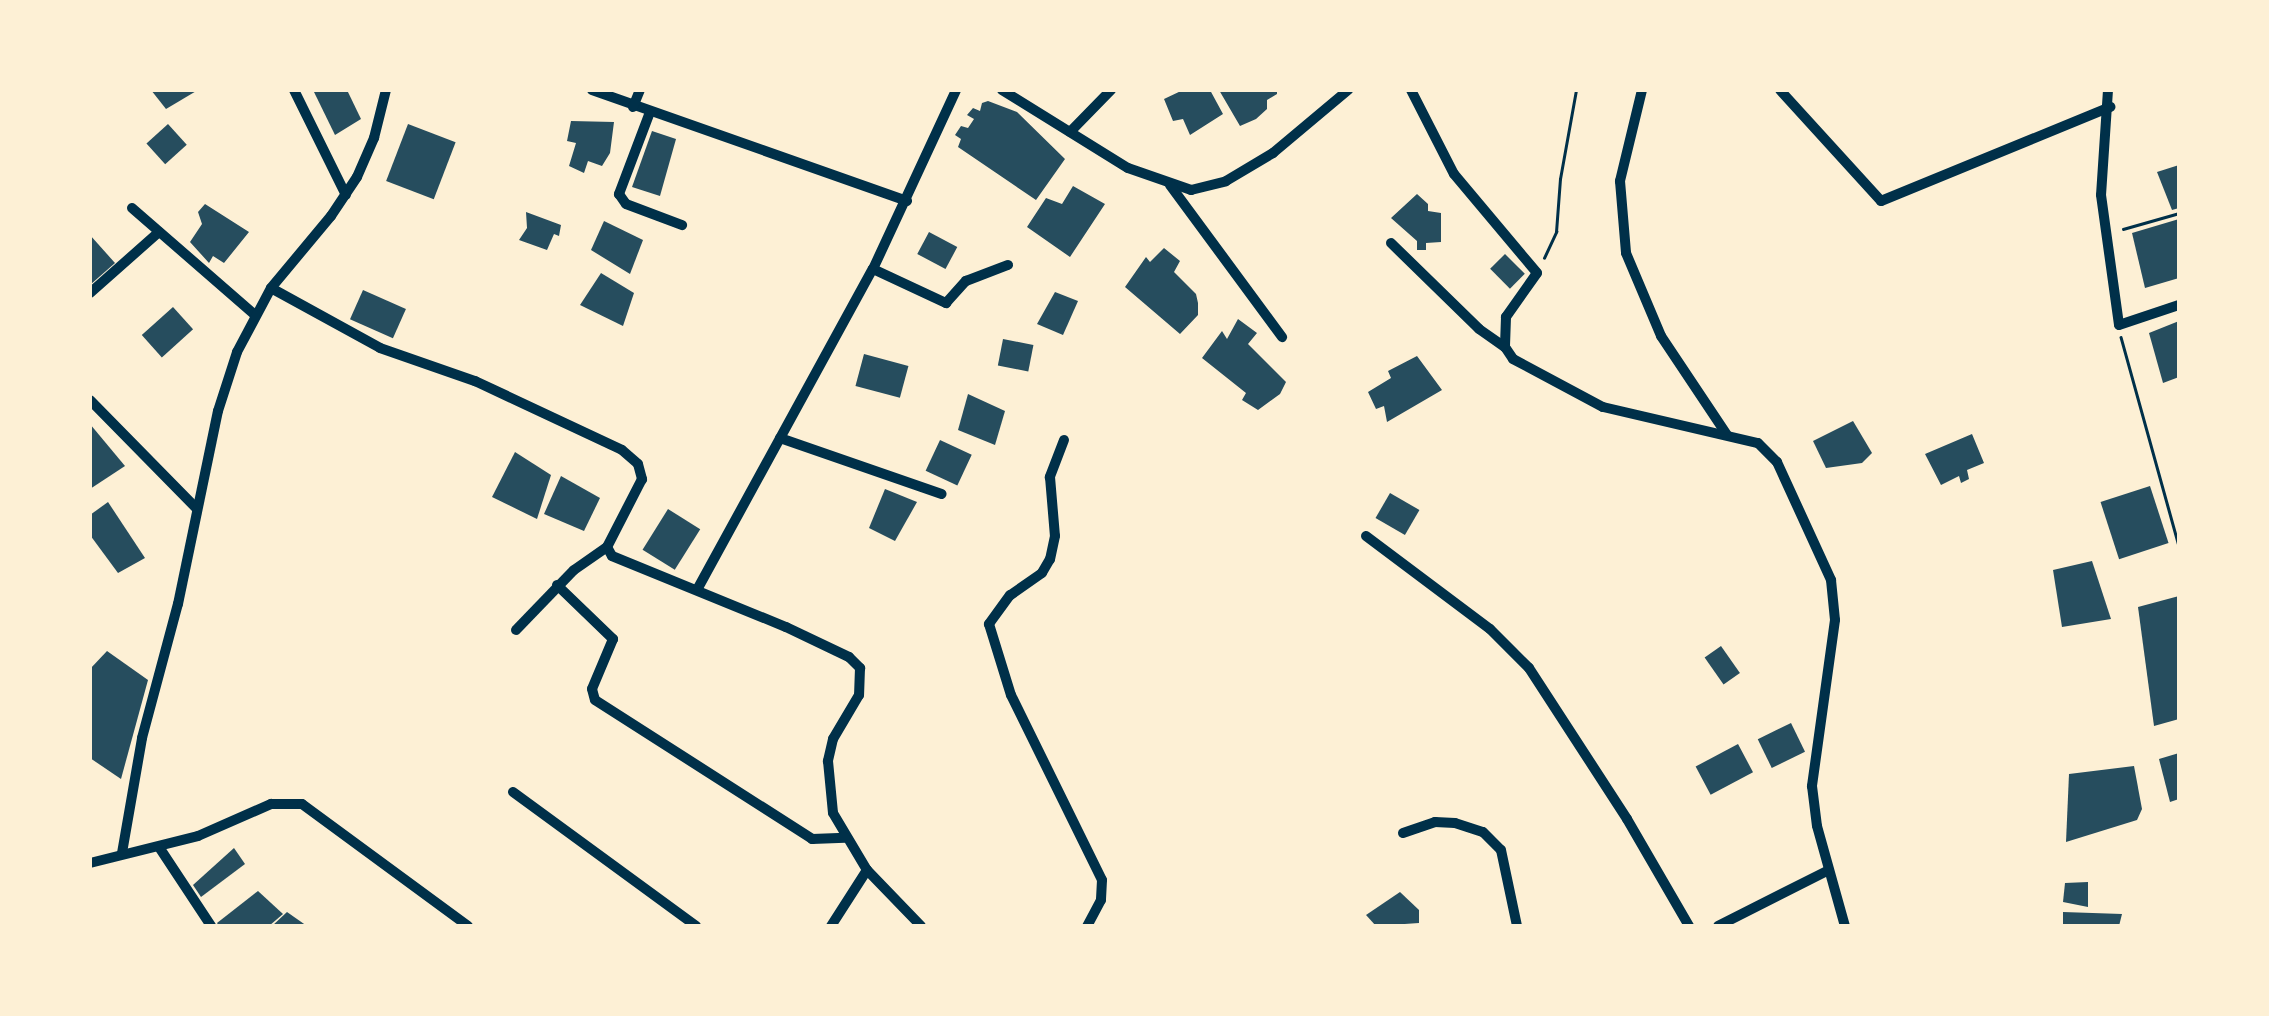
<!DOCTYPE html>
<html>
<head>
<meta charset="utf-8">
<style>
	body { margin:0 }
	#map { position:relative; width:2269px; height:1016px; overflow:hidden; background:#fdf0d5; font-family:"Nunito Sans",sans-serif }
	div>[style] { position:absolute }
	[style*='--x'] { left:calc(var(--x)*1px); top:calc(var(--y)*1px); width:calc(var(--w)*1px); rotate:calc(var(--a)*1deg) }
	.building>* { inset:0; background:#264d5e; transform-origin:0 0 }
	.path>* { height:2.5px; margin:-1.25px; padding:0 1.25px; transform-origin:1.25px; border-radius:1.25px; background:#003049 }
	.minor>* { height:10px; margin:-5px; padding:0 5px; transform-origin:5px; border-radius:5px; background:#003049 }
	span { translate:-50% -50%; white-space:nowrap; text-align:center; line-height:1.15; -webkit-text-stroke:10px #fdf0d5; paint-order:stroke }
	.frame { position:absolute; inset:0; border:92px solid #fdf0d5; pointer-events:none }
</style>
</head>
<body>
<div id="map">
	<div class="building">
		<i style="clip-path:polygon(151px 90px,198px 90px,166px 109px)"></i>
		<i style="clip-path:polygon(317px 90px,347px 90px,361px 119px,335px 135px,314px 92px)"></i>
		<i style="clip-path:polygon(1183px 90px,1210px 90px,1223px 114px,1190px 135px,1183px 119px,1173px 121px,1164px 99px)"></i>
		<i style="clip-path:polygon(1219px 90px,1277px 90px,1277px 94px,1267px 100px,1267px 109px,1256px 119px,1240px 126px)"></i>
		<i style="clip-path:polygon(988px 101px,1017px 112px,1065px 159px,1036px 200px,958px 147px,961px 139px,955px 135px,961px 126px,968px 128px,974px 119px,967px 115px,973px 108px,980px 111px,982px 103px)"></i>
		<i style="clip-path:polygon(571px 121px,614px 122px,610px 153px,602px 166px,588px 161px,584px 173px,569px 166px,576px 143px,567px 141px)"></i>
		<i style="left:168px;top:124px;width:28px;height:29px;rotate:48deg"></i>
		<i style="left:408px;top:124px;width:51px;height:61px;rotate:21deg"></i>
		<i style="clip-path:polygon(652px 131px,676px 139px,660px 196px,632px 187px)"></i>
		<i style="clip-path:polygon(2179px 165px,2179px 208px,2172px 210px,2157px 172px)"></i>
		<i style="clip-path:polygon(1073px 186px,1105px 204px,1070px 257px,1027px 227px,1046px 198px,1062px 204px)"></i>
		<i style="clip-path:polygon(1417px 194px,1428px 204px,1428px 211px,1441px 213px,1441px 242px,1426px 243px,1426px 250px,1417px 250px,1417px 241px,1391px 218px)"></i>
		<i style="clip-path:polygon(205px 204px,249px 232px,224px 263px,213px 256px,209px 263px,190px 242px,202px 224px,198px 212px)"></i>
		<i style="clip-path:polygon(526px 212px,561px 225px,559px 236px,554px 234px,547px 250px,519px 240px,527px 228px)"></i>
		<i style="clip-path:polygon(2179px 219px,2179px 278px,2145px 288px,2132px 233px)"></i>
		<i style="clip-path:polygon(604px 221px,643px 240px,630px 274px,591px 250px)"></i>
		<i style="left:929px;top:232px;width:32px;height:25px;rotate:28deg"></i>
		<i style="clip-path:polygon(90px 235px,115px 263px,90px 285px)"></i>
		<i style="clip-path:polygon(1164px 248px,1180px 261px,1174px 272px,1196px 294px,1198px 303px,1198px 315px,1180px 334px,1125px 287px,1146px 257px,1150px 262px)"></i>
		<i style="left:1505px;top:254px;width:28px;height:21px;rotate:45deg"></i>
		<i style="clip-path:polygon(601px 273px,634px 293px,623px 326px,580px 305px)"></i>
		<i style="left:363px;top:290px;width:47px;height:32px;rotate:24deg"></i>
		<i style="clip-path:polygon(1055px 292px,1078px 301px,1063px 335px,1037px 324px)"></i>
		<i style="left:173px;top:307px;width:30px;height:42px;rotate:48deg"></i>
		<i style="clip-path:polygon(1238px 319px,1257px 333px,1248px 344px,1286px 382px,1280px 394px,1258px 410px,1242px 400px,1246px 393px,1202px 358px,1222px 331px,1227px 339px)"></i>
		<i style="clip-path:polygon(2179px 321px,2179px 377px,2163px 383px,2149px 333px)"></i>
		<i style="left:1003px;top:339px;width:31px;height:27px;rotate:11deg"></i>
		<i style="left:864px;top:354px;width:46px;height:33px;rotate:15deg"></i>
		<i style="clip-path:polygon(1417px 356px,1442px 390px,1387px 422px,1384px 406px,1376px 409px,1368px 392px,1391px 378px,1388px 371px)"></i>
		<i style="clip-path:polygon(968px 394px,1005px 411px,995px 445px,958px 430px)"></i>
		<i style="clip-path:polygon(1853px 421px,1872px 453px,1862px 463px,1826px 468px,1813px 441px)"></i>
		<i style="clip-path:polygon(90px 424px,125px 466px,90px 489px)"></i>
		<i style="clip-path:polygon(1972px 434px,1984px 463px,1967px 470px,1969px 479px,1961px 483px,1959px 476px,1941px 485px,1925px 454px)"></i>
		<i style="left:940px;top:440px;width:35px;height:34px;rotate:25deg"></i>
		<i style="clip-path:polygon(515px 452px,551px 475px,537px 519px,492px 497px)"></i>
		<i style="clip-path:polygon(561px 476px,600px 498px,584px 531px,544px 514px)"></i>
		<i style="left:2150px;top:486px;width:60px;height:52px;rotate:72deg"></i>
		<i style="clip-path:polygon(885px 489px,917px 502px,895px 541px,869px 528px)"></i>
		<i style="left:1390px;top:493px;width:34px;height:29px;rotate:30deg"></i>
		<i style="clip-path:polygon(108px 502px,145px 558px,118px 573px,90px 535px,90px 515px)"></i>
		<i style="left:668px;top:509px;width:38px;height:48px;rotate:32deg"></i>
		<i style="clip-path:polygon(2092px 561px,2111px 619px,2062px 627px,2053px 570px)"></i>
		<i style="clip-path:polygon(2179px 596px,2179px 719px,2154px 726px,2138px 607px)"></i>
		<i style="left:1721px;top:646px;width:33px;height:20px;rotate:55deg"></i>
		<i style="clip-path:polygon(107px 651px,148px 680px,121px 779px,90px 758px,90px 669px)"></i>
		<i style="left:1791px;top:723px;width:32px;height:37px;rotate:64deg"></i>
		<i style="left:1738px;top:744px;width:32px;height:48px;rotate:62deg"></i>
		<i style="clip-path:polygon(2179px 753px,2179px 799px,2170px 802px,2159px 759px)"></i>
		<i style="clip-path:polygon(2134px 766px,2142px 809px,2137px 820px,2066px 842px,2069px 774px)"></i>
		<i style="clip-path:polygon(234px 848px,245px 864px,201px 897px,193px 885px)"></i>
		<i style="clip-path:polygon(2088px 882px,2088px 907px,2063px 902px,2065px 883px)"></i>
		<i style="clip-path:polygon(258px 891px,283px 914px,269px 926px,219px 926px,217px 923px)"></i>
		<i style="clip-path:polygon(1400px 892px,1419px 910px,1419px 923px,1376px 926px,1366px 915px)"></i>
		<i style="clip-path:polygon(287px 912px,307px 926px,272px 926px)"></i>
		<i style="clip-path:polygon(2063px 912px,2122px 914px,2119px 926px,2063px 926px)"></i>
	</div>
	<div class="path">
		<i style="--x:2123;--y:229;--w:58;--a:-15.9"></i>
		<i style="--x:1544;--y:258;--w:29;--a:-65"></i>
		<i style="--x:1556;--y:232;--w:53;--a:-85.7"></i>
		<i style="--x:1560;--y:179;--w:90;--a:-79.8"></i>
		<i style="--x:2121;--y:337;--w:217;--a:74.5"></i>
	</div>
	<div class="minor">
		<i style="--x:294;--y:90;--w:117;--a:63.7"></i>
		<i style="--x:592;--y:90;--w:334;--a:19.4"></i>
		<i style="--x:1002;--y:90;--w:148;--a:31.8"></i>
		<i style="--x:1128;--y:168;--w:67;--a:19.2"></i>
		<i style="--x:1191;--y:190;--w:36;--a:-14"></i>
		<i style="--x:1226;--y:181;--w:55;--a:-30.8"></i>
		<i style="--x:1273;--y:153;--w:98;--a:-40"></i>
		<i style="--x:1411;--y:90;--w:94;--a:62.9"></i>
		<i style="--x:1454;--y:174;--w:129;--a:50"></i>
		<i style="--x:1537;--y:273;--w:54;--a:125.2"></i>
		<i style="--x:1506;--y:317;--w:30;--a:92"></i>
		<i style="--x:1505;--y:347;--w:14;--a:56"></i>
		<i style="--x:1513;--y:359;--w:102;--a:28.1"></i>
		<i style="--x:1603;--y:407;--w:159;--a:13.1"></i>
		<i style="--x:1758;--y:443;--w:27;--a:45"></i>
		<i style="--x:1777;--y:462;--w:130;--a:65.4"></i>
		<i style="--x:1831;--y:580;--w:40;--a:84.3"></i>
		<i style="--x:1835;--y:620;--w:168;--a:97.9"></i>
		<i style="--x:1812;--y:786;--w:40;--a:82.9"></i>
		<i style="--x:1817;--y:826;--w:104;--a:74.4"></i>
		<i style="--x:1642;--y:90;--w:94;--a:103.6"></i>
		<i style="--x:1620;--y:181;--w:72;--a:85.2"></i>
		<i style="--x:1626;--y:253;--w:90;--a:67.1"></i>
		<i style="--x:1661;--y:336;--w:119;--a:56.3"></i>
		<i style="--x:1780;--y:90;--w:150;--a:47.7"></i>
		<i style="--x:1881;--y:201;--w:248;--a:-22.3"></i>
		<i style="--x:2108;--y:90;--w:105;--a:93.8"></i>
		<i style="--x:2101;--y:195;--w:131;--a:82.1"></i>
		<i style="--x:2119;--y:325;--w:63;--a:-18.4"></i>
		<i style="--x:633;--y:107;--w:18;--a:-68"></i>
		<i style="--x:650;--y:112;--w:88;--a:110.7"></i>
		<i style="--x:619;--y:194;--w:12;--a:55"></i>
		<i style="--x:626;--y:204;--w:60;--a:20.6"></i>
		<i style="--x:1070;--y:132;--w:59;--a:-45.7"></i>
		<i style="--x:1170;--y:185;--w:189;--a:53.6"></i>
		<i style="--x:132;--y:208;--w:163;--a:41"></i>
		<i style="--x:1391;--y:243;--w:123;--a:44.3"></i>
		<i style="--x:1479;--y:329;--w:32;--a:35"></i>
		<i style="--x:873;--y:269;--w:81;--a:25"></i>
		<i style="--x:946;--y:303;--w:30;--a:-48"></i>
		<i style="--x:966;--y:281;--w:45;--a:-20.9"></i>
		<i style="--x:271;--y:288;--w:124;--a:28.8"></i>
		<i style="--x:380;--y:348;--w:101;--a:19.2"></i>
		<i style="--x:475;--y:381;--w:162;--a:25.1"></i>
		<i style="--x:622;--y:450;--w:21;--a:41"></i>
		<i style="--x:638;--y:464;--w:16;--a:75"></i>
		<i style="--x:642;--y:479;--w:76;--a:117.2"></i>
		<i style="--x:607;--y:547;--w:10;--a:61"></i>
		<i style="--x:612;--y:556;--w:188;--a:22.2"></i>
		<i style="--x:786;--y:627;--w:70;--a:25.5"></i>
		<i style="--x:849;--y:657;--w:16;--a:45"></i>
		<i style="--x:860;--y:668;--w:27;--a:92"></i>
		<i style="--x:859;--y:695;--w:51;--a:120.6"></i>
		<i style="--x:833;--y:739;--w:23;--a:103"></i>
		<i style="--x:828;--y:761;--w:52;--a:84.5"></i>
		<i style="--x:833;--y:813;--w:66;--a:59.2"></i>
		<i style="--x:867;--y:870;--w:67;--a:122.7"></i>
		<i style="--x:90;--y:293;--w:92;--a:-41.5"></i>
		<i style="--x:90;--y:400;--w:151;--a:45.5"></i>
		<i style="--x:780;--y:438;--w:171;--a:19.1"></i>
		<i style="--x:1064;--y:440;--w:40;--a:111"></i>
		<i style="--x:1050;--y:477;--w:59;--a:85.2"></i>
		<i style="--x:1055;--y:536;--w:24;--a:102"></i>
		<i style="--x:1050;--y:559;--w:16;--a:120"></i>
		<i style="--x:1042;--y:573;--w:39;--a:145"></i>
		<i style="--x:1010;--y:595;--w:36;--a:126"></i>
		<i style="--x:989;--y:624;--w:74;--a:72.8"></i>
		<i style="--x:1011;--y:695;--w:206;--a:63.8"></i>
		<i style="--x:1102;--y:880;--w:20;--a:93"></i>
		<i style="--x:1101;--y:900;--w:30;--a:118"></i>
		<i style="--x:1366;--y:536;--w:155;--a:36.9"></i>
		<i style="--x:1490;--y:629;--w:55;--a:45"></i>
		<i style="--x:1529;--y:668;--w:180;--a:57"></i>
		<i style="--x:1627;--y:819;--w:124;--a:59.9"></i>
		<i style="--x:557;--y:585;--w:78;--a:44"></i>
		<i style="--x:613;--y:639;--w:54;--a:112.8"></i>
		<i style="--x:592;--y:689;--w:11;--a:75"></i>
		<i style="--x:595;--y:700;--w:258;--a:32.6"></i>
		<i style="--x:812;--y:839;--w:33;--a:-2"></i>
		<i style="--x:698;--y:588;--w:364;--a:-61.3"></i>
		<i style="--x:873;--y:269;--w:197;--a:-65.1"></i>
		<i style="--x:516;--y:630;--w:83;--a:-46"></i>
		<i style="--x:574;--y:570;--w:40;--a:-34.9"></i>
		<i style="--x:513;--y:792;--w:227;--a:36.2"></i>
		<i style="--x:1403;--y:833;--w:34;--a:-19"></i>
		<i style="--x:1435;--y:822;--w:20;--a:3"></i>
		<i style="--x:1455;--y:823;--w:29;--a:18"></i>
		<i style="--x:1483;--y:832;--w:25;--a:45"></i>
		<i style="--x:1501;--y:850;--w:78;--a:78.1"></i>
		<i style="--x:159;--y:847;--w:95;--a:56.6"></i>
		<i style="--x:122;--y:853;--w:117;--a:-80.1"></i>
		<i style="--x:142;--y:738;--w:139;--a:-75"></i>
		<i style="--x:178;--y:604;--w:197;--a:-78.3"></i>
		<i style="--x:218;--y:411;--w:62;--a:-72.1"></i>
		<i style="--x:237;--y:352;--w:72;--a:-62"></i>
		<i style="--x:271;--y:288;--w:94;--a:-50.2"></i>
		<i style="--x:331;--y:216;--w:47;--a:-56.3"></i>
		<i style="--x:357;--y:177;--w:43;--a:-66.4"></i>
		<i style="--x:374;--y:138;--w:49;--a:-76"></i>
		<i style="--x:90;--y:863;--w:111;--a:-14"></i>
		<i style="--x:198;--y:836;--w:80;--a:-23.7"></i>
		<i style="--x:271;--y:804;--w:31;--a:0"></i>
		<i style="--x:302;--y:804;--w:206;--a:36.3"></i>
		<i style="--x:867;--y:870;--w:78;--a:46"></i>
		<i style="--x:1718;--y:926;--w:124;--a:-26.8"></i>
	</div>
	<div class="frame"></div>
</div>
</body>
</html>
